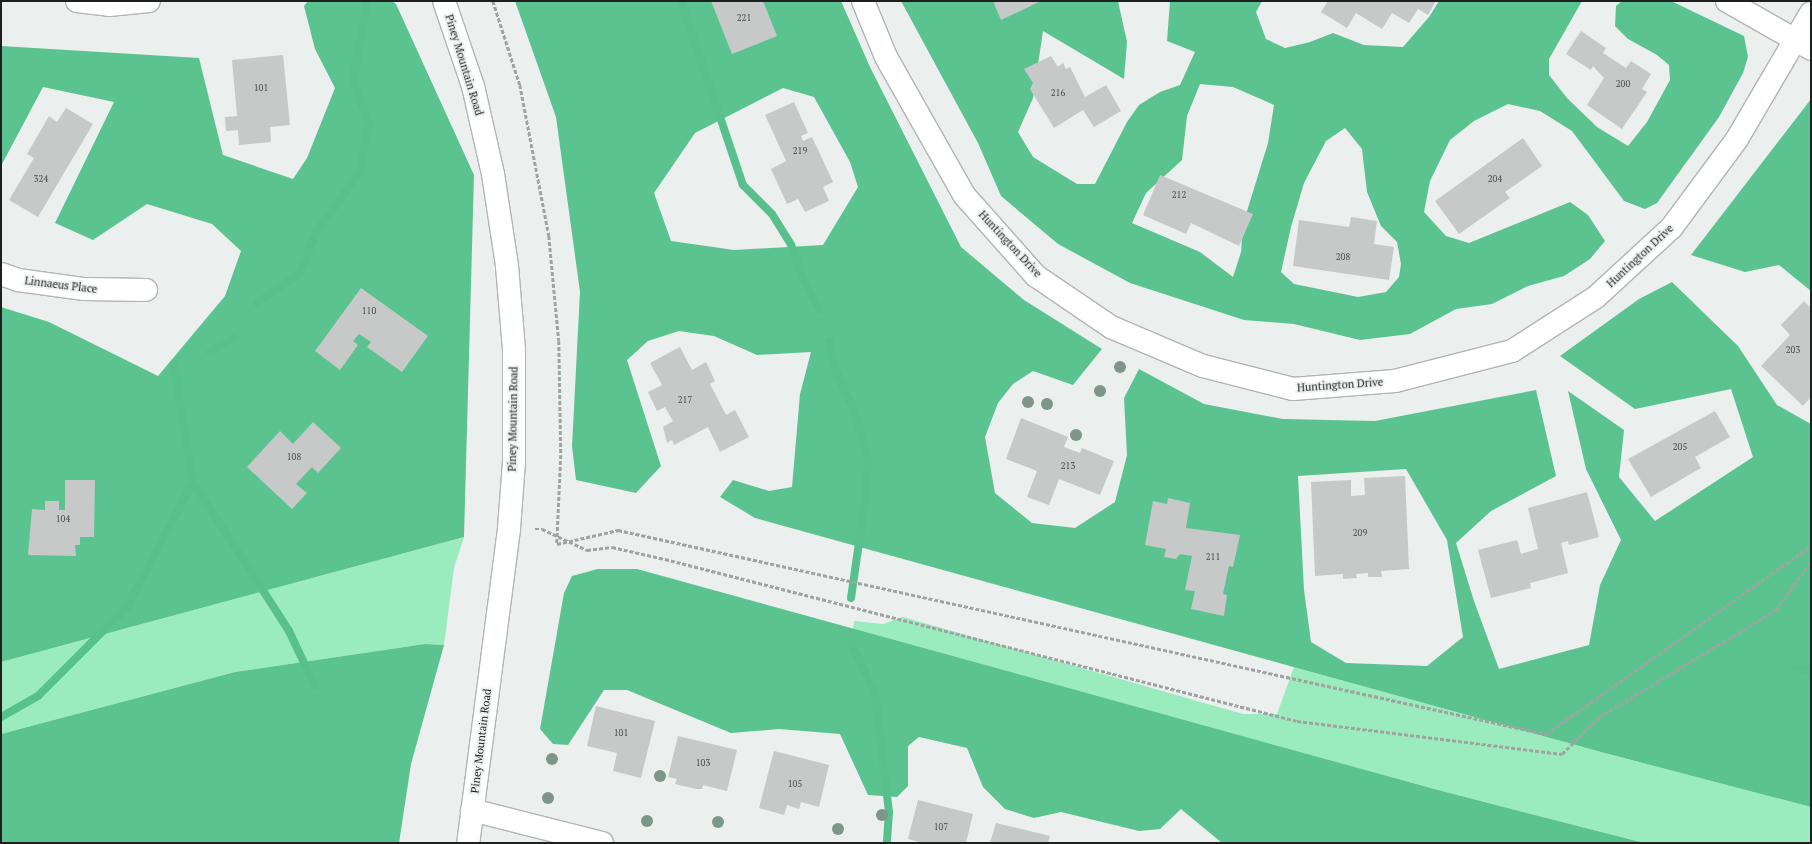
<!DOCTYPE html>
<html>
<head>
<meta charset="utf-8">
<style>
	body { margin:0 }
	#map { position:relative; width:1812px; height:844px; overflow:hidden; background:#ebefed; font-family:"PT Serif",serif }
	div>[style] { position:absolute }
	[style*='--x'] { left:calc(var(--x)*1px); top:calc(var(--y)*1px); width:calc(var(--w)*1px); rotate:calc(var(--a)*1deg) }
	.green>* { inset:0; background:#9aecbf }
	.forest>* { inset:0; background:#5bc38f }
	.stream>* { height:8px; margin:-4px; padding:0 4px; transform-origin:4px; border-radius:4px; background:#58c08c }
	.building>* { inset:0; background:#c6c9c7 }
	.path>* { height:2.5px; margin-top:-1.25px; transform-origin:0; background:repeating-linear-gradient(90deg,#a0a3a2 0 4px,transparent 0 6px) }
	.roads { filter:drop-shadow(1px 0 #b2b5b3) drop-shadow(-1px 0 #b2b5b3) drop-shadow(0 1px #b2b5b3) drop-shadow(0 -1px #b2b5b3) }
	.minor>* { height:22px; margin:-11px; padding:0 11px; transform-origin:11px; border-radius:11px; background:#fff }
	.trees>* { width:12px; height:12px; margin:-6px; border-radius:50%; background:#7c9689 }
	span { translate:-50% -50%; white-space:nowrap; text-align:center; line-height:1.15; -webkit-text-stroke:3.5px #ebefed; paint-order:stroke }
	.number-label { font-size:9px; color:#484a49 }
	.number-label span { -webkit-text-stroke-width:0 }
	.street-label { font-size:11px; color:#1e201f }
	.frame { position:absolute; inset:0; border:2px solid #1e201f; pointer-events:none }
</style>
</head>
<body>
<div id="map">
	<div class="green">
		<i style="clip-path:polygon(464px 537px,454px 568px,444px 645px,425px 644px,235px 672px,1px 734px,1px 662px)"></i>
		<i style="clip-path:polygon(903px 617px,1243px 714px,1277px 714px,1294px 667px,1601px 752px,1811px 807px,1811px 843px,1643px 843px,1438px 790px,853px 630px,854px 621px,883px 624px)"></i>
	</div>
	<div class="forest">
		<i style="clip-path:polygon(308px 1px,392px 1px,396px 4px,474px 175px,464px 537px,1px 662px,1px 307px,49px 322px,158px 376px,225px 296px,241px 251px,212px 224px,147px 204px,93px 240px,55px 223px,114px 102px,43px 87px,1px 166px,1px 46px,199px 58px,223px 155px,293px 179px,307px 158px,335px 88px,315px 49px,304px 6px)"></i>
		<i style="clip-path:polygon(evenodd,515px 1px,841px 1px,870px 67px,961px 247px,1024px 300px,1102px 349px,1073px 385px,1033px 371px,1013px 384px,998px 403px,985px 437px,995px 493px,1032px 523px,1075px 528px,1115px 502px,1127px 455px,1124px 398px,1139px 369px,1204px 404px,1283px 419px,1375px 421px,1536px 390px,1556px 476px,1491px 511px,1456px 543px,1474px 601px,1499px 669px,1589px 645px,1600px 585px,1621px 540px,1586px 469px,1568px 391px,1624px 430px,1619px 477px,1655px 521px,1753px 457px,1731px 389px,1635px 409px,1560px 356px,1639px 299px,1672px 282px,1738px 346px,1777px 405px,1811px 424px,1811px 807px,1601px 752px,755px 518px,720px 497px,733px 480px,769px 491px,792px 487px,800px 394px,811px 352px,757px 355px,714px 336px,679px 331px,648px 341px,627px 360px,661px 466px,636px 493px,576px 480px,572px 446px,580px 292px,556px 117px,515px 1px,783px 88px,814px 97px,850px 162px,858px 187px,823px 245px,734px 250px,671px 241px,654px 193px,695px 133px,783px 88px,515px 1px,1406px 469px,1447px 540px,1463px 637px,1427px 666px,1346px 663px,1311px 642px,1304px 590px,1298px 476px,1406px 469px)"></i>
		<i style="clip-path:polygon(evenodd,901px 1px,993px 1px,1007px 4px,1033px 1px,1118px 1px,1127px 42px,1124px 79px,1043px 31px,1033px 98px,1018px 132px,1033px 157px,1077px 184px,1095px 184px,1127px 122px,1139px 105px,1160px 92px,1180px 85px,1195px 52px,1167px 41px,1170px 1px,1262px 1px,1256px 12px,1266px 39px,1285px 48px,1310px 42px,1333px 33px,1364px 45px,1403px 47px,1429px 17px,1439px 1px,1582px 1px,1549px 59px,1549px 75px,1567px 98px,1597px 127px,1628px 146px,1647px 122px,1670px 80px,1669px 65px,1657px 55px,1628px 39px,1615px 26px,1616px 6px,1622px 1px,1671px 1px,1744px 36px,1748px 57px,1743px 73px,1719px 117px,1657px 203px,1645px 209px,1624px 201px,1572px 131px,1540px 111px,1508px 104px,1474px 121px,1450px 140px,1430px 181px,1424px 212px,1446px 236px,1469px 243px,1570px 202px,1588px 215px,1605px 241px,1590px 259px,1564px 276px,1528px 286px,1492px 304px,1456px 309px,1410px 334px,1360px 340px,1294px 324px,1244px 320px,1130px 283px,1058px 244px,1001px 196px,978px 143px,901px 1px,1200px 84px,1233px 87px,1274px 105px,1268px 143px,1243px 224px,1241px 252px,1233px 277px,1200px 252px,1132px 223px,1146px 193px,1182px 160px,1187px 116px,1200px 84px,901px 1px,1345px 128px,1362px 149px,1367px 192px,1381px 226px,1397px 242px,1401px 264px,1399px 277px,1386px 292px,1358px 297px,1294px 284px,1281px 272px,1291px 227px,1304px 183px,1326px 141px,1345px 128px)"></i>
		<i style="clip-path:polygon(1811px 99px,1811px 291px,1779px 265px,1745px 272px,1691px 255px)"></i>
		<i style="clip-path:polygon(598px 569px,637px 569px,1438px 790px,1644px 843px,1222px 843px,1181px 809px,1160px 829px,1139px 831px,1061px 812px,1034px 818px,1005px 809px,983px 787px,967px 748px,919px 737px,908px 746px,908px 786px,897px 797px,868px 795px,840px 734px,779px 729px,731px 733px,627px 690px,604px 690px,568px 745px,553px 744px,540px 729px,564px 593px,572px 576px)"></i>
		<i style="clip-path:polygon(425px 644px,444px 645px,411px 764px,399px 843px,1px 843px,1px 734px,235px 672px)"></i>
	</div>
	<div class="stream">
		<i style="--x:681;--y:1;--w:194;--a:71.4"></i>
		<i style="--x:743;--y:185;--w:41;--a:45"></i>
		<i style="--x:772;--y:214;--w:36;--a:58"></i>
		<i style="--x:791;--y:245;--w:37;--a:70"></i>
		<i style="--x:804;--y:280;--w:34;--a:63"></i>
		<i style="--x:257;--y:303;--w:51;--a:-34.6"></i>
		<i style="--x:299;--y:274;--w:47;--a:-67.3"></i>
		<i style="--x:317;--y:231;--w:73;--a:-53.9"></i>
		<i style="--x:360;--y:172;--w:50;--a:-79.6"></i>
		<i style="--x:369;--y:123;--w:45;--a:-110.9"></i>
		<i style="--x:353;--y:81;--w:81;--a:-80.1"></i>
		<i style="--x:829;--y:341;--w:26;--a:79"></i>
		<i style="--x:834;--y:367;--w:47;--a:65.1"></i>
		<i style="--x:854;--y:410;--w:51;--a:74.1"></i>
		<i style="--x:868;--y:459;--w:35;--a:93"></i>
		<i style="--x:866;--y:494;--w:105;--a:98.2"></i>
		<i style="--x:210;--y:352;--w:28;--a:-30"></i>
		<i style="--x:174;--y:364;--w:120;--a:80.9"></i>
		<i style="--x:193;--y:482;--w:177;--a:57.2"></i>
		<i style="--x:289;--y:631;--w:61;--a:64.7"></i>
		<i style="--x:851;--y:643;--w:55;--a:64.4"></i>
		<i style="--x:875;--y:693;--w:120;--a:83.3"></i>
		<i style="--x:889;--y:812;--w:31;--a:94"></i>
		<i style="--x:1796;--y:667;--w:16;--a:15"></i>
		<i style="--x:1;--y:717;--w:43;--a:-29.6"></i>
		<i style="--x:38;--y:696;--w:126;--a:-45"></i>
		<i style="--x:127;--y:607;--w:141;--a:-62.2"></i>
	</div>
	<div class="building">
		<i style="clip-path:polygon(711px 1px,763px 1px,777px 36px,732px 54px)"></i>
		<i style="clip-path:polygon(993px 1px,1041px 1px,1001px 20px)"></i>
		<i style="clip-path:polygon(1328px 1px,1436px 1px,1428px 15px,1418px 9px,1409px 23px,1392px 13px,1382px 29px,1356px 13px,1347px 28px,1321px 12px)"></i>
		<i style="clip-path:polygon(1581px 31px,1606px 48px,1603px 53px,1626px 68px,1631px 61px,1651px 74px,1642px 89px,1647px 92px,1622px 129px,1587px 105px,1604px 78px,1593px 66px,1591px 70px,1566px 54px)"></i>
		<i style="clip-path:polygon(283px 55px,290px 125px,270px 127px,271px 142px,239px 145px,238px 130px,226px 131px,225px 117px,237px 116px,232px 60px)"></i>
		<i style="clip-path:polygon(1051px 56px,1058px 67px,1063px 63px,1066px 69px,1070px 67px,1085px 97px,1106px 85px,1121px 111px,1094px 127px,1083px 110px,1054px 128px,1030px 89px,1033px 83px,1024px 69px)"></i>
		<i style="clip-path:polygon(794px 102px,808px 133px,801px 136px,803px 141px,812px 137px,833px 182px,823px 187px,829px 201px,805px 212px,798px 199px,787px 204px,771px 169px,786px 161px,765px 115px)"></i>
		<i style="clip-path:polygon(66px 108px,93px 124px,38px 217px,9px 200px,34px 158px,27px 154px,49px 116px,57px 122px)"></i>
		<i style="clip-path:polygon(1523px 138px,1542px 166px,1505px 192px,1510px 198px,1459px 234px,1435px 201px)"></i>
		<i style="clip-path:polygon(1160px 175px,1253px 214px,1239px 246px,1191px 223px,1186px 234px,1143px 215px)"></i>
		<i style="clip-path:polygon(1351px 217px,1377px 221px,1374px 244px,1394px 247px,1389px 280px,1293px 266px,1299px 220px,1349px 227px)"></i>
		<i style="clip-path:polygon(361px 288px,428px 336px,402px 372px,367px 347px,371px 342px,359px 334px,353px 341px,358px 345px,340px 370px,315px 351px)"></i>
		<i style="clip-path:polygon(1804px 301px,1811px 308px,1811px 397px,1803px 406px,1761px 366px,1790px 335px,1781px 325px)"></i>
		<i style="clip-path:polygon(680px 347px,692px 370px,706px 362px,715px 381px,710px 384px,726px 415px,735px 410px,749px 437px,720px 452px,708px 427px,674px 445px,672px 440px,667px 443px,663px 427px,673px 421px,665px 407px,657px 411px,648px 392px,662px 385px,650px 363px)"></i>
		<i style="clip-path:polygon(1715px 411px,1730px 437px,1695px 457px,1701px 468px,1651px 497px,1628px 459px)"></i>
		<i style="clip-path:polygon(1021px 418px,1068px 437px,1064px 447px,1080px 453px,1082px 448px,1114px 461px,1100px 495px,1059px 479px,1049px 505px,1027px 497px,1037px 471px,1006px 459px)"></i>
		<i style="clip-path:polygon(313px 422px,341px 448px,318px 473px,312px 467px,296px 484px,307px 493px,292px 509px,247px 467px,280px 431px,293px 444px)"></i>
		<i style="clip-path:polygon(1405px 476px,1409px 569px,1381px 571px,1382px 577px,1368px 577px,1368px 573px,1356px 574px,1357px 578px,1343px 579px,1343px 574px,1315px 576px,1311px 482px,1351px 480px,1351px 496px,1365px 495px,1364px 478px)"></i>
		<i style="clip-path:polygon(65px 480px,95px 480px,94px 537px,80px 537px,80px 545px,75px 545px,76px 556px,28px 555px,32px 509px,45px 510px,45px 501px,59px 501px,59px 510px,65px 510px)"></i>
		<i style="clip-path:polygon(1587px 492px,1599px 537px,1569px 545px,1568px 541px,1561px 543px,1568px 573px,1530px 583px,1531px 588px,1491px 598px,1478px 550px,1517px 540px,1521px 554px,1538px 549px,1528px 508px)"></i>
		<i style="clip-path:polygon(1168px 498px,1190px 503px,1186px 528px,1240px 535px,1233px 567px,1229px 566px,1223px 594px,1227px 595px,1224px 616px,1191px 609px,1195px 591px,1185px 590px,1192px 556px,1180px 554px,1176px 559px,1164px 557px,1166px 549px,1145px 545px,1153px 501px,1167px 504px)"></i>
		<i style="clip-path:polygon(596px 706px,655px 721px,641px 778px,613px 771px,617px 753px,587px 746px)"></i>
		<i style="clip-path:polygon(678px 736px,737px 750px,727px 791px,703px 785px,702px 789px,696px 789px,675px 784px,677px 779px,668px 777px)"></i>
		<i style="clip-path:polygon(774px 751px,829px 765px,819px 807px,801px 802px,799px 809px,787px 805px,784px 815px,759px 808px)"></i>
		<i style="clip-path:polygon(918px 800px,973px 814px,966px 843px,923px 843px,908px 839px)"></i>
		<i style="clip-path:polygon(996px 823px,1050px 836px,1048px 843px,990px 843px)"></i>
	</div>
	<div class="path">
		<i style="--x:493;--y:1;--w:88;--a:72.2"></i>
		<i style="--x:520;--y:85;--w:154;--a:79.1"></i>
		<i style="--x:549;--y:236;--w:105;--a:84.6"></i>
		<i style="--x:559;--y:341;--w:114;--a:89"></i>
		<i style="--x:561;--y:455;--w:89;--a:92.6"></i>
		<i style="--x:557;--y:544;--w:63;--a:-12.9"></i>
		<i style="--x:618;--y:530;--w:950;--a:12.4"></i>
		<i style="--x:1546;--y:734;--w:325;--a:-35.4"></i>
		<i style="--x:535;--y:529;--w:7;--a:0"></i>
		<i style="--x:542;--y:529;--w:50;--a:25"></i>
		<i style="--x:587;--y:550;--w:25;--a:-7"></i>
		<i style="--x:612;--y:547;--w:54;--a:12.8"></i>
		<i style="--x:665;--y:559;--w:652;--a:14.38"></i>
		<i style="--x:1297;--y:721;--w:267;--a:7.1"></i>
		<i style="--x:1562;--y:754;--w:52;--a:-45"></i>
		<i style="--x:1599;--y:717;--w:207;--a:-31.2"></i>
		<i style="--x:1776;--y:610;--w:60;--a:-54.5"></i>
	</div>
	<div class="roads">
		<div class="minor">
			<i style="--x:77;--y:1;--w:32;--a:7"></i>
			<i style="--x:109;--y:5;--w:40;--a:-5.7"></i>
			<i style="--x:444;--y:1;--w:90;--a:71.2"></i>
			<i style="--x:473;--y:86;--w:90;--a:77.2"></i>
			<i style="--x:493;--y:174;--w:93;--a:81.3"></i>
			<i style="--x:507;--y:266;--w:84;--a:85.2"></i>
			<i style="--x:514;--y:350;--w:112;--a:90"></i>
			<i style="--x:514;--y:462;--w:67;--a:94.3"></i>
			<i style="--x:509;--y:529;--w:317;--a:97.4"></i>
			<i style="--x:863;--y:1;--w:61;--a:67.7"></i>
			<i style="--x:886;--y:57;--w:159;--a:60.5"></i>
			<i style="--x:964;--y:195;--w:108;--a:48.4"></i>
			<i style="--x:1036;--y:276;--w:91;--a:34.2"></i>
			<i style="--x:1111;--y:327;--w:100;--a:23"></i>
			<i style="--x:1203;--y:366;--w:93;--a:14.3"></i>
			<i style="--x:1293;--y:389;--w:102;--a:-4.5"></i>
			<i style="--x:1395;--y:381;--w:121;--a:-14.4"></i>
			<i style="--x:1512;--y:351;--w:100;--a:-32.7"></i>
			<i style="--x:1596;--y:297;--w:103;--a:-42.6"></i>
			<i style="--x:1672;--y:227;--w:109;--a:-53.5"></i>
			<i style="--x:1737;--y:139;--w:146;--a:-59.6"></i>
			<i style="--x:1727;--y:1;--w:97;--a:29.7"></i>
			<i style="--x:1;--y:274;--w:18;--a:19"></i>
			<i style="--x:18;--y:280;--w:67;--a:7.8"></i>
			<i style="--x:84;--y:289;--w:62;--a:0.9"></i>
			<i style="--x:472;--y:810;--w:134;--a:14.2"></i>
		</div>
	</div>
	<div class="trees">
		<i style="left:1120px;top:367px"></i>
		<i style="left:1100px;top:391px"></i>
		<i style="left:1028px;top:402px"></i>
		<i style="left:1047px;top:404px"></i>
		<i style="left:1076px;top:435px"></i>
		<i style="left:552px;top:759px"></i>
		<i style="left:660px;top:776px"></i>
		<i style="left:548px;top:798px"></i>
		<i style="left:882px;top:815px"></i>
		<i style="left:647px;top:821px"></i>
		<i style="left:718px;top:822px"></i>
		<i style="left:838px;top:829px"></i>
	</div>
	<div class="number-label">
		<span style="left:744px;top:18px">221</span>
		<span style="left:1623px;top:84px">200</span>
		<span style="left:261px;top:88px">101</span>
		<span style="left:1058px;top:93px">216</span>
		<span style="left:800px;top:151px">219</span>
		<span style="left:41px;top:179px">324</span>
		<span style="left:1495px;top:179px">204</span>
		<span style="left:1179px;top:195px">212</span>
		<span style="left:1343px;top:257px">208</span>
		<span style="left:369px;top:311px">110</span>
		<span style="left:1793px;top:350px">203</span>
		<span style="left:685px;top:400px">217</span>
		<span style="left:1680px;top:447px">205</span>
		<span style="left:294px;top:457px">108</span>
		<span style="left:1068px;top:466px">213</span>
		<span style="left:63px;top:519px">104</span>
		<span style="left:1360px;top:533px">209</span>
		<span style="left:1213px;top:557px">211</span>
		<span style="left:621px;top:733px">101</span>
		<span style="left:703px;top:763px">103</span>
		<span style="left:795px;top:784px">105</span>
		<span style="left:941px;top:827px">107</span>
	</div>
	<div class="street-label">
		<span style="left:464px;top:65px;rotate:73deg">Piney Mountain Road</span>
		<span style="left:1010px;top:244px;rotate:47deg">Huntington Drive</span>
		<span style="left:1640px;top:256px;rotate:-43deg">Huntington Drive</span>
		<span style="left:61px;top:285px;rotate:7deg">Linnaeus Place</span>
		<span style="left:1340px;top:385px;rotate:-4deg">Huntington Drive</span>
		<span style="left:513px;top:419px;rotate:-89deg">Piney Mountain Road</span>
		<span style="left:481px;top:741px;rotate:-83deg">Piney Mountain Road</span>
	</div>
	<div class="frame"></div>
</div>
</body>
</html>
